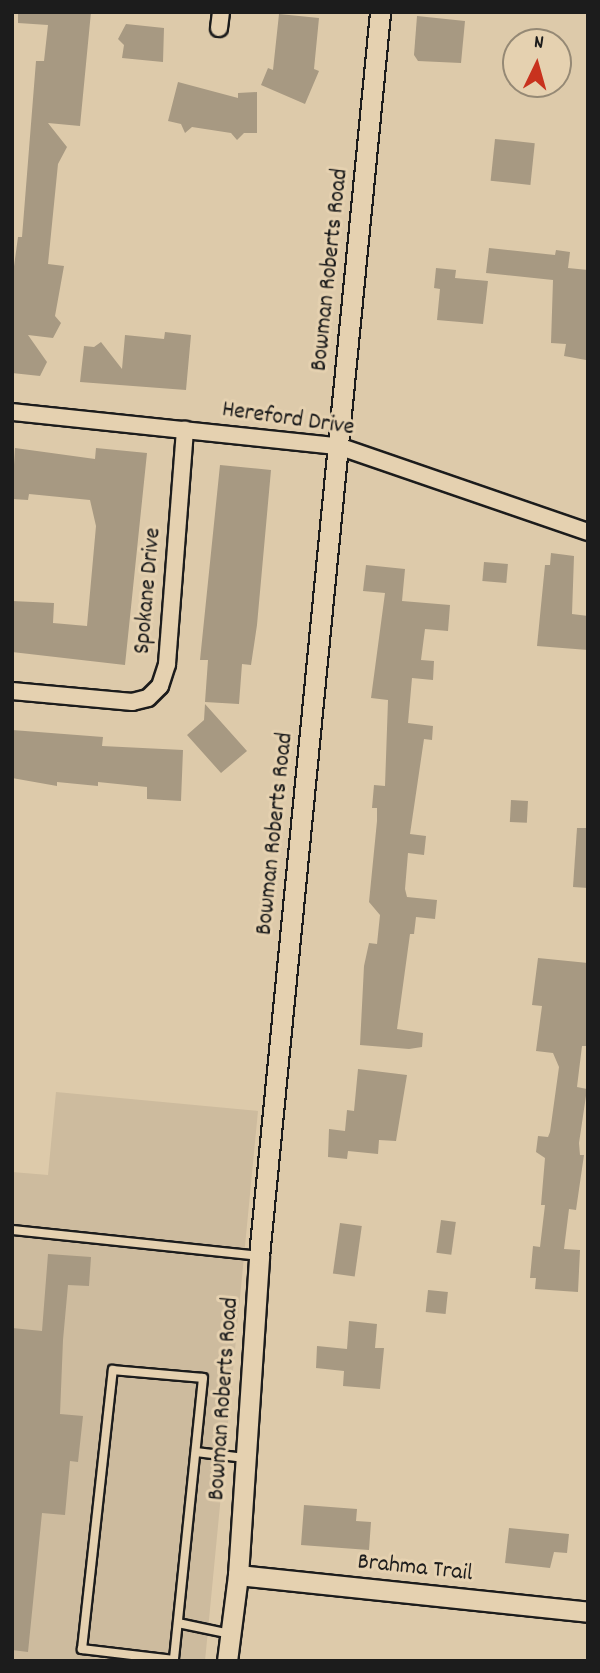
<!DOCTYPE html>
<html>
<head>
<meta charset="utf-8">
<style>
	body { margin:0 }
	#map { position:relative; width:600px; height:1673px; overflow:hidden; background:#ddcaaa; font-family:Dekko,sans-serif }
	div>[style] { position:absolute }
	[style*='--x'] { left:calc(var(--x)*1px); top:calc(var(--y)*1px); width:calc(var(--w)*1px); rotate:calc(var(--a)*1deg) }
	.built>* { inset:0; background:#cdbb9e }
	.building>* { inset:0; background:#a79982; transform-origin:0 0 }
	.roads { filter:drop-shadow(2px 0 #1c1c1c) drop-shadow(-2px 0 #1c1c1c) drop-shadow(0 2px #1c1c1c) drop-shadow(0 -2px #1c1c1c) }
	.service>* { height:8px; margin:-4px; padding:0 4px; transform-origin:4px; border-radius:4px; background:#e5d1b0 }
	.minor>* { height:16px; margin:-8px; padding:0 8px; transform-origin:8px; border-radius:8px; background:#e5d1b0 }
	.tertiary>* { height:19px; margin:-9.5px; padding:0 9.5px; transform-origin:9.5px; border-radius:9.5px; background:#e5d1b0 }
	span { translate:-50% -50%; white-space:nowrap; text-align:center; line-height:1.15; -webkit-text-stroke:6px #e5d1b0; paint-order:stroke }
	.street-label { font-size:24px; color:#1c1c1c }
	.frame { position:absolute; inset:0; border:14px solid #1c1c1c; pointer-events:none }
	.north { position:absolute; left:502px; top:28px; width:70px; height:70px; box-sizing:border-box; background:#e5d1b0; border:2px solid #958975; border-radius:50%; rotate:5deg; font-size:19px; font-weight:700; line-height:28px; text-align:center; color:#1c1c1c }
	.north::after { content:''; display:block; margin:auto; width:24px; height:32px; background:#c8321e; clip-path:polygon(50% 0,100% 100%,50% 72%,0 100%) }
</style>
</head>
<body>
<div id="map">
	<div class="built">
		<i style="clip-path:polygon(56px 1092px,258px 1111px,205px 1661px,12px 1661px,12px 1172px,48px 1175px)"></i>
	</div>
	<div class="building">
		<i style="clip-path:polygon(18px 12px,91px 12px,80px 126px,48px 123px,67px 147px,58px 164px,48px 264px,64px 266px,55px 316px,61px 323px,53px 338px,28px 335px,47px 362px,40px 376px,12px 373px,12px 281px,18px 237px,22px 237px,36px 61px,44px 61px,48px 25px,18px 23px)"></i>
		<i style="clip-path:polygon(279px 14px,319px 18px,314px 69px,319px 71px,305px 104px,261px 85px,268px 68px,273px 70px)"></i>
		<i style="clip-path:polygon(417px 16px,465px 21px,461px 63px,418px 61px,414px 55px)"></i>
		<i style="clip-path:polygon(126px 24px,164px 28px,163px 62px,122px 58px,124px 45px,118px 39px)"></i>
		<i style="clip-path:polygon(178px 82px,238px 98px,238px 93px,257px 92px,257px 133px,244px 133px,237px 140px,231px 133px,192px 127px,185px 133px,181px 124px,168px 121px)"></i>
		<i style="left:495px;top:139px;width:40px;height:42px;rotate:6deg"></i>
		<i style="clip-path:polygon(489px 248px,555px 255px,556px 250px,570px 252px,568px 268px,588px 270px,586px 360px,564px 356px,566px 344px,551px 343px,553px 280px,486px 273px)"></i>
		<i style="clip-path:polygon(436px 268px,456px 270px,455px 278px,488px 281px,483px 324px,437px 320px,440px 289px,434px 288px)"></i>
		<i style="clip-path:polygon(165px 332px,191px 335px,186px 390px,80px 382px,84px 346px,94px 347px,101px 342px,122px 369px,125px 335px,164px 339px)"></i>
		<i style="clip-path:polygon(15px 448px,95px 459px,96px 448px,147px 453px,125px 665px,12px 652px,12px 601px,54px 603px,53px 623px,87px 626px,96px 526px,90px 500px,29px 494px,28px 500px,12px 499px)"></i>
		<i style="clip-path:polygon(220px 465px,271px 470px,257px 625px,251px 665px,242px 664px,239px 704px,205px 702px,208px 660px,200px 660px)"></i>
		<i style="clip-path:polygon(551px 553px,574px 556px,572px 614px,588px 616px,588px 650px,537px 646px,545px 565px,550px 565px)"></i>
		<i style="left:484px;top:562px;width:24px;height:19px;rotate:5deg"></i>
		<i style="clip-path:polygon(366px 565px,405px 569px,402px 601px,450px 605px,448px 631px,425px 629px,421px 660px,434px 661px,433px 680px,412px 678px,408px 723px,433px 726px,432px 740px,424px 739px,410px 834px,426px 836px,424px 855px,408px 853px,405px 889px,407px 897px,437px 900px,435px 919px,416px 917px,414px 934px,410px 934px,397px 1029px,423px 1033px,422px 1047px,409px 1049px,360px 1045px,364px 966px,369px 943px,377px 944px,380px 915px,369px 902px,377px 821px,377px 808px,372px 808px,374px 785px,385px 786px,388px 700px,371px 698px,385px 593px,363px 591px)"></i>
		<i style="clip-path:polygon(205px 704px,247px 751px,221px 773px,187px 735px,204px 720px)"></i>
		<i style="clip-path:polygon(12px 730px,103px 737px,102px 746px,183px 750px,181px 801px,147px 799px,147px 787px,98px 782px,98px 786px,57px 782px,57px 786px,12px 778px)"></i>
		<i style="left:511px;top:800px;width:17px;height:22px;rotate:3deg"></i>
		<i style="clip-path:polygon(577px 828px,588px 828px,588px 888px,573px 887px)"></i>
		<i style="clip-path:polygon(538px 958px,588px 963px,588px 1046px,582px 1046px,577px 1087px,587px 1089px,579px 1143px,580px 1155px,584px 1155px,576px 1210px,569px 1209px,564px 1249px,580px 1250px,578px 1292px,535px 1289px,536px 1278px,530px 1278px,533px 1246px,540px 1247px,545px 1205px,541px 1205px,545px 1158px,536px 1152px,538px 1136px,548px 1137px,550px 1132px,559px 1067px,553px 1053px,536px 1051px,542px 1006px,532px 1005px)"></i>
		<i style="clip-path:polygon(358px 1069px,407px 1075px,396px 1141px,379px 1140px,378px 1154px,348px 1151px,347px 1159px,328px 1157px,329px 1129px,345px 1131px,347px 1110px,354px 1111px)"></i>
		<i style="left:441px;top:1220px;width:15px;height:33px;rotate:8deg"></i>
		<i style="left:340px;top:1223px;width:22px;height:51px;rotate:8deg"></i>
		<i style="clip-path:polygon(48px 1254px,91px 1257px,89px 1286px,68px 1285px,63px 1340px,60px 1414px,83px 1416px,78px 1462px,70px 1461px,65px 1515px,42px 1513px,28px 1652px,12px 1650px,12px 1328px,42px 1331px)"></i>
		<i style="left:428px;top:1290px;width:20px;height:22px;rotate:6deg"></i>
		<i style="clip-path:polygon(349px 1321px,377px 1324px,375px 1348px,384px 1348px,380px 1389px,343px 1386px,344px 1371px,316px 1368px,317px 1346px,347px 1349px)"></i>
		<i style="clip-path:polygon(304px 1505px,357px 1509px,356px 1521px,371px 1522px,369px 1550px,301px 1545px)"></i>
		<i style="clip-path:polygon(509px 1528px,569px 1534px,567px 1553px,554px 1552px,550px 1568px,505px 1563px)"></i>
	</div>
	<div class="roads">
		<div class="service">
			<i style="--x:12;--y:1230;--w:248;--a:6"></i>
			<i style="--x:113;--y:1370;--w:90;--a:5.1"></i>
			<i style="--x:203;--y:1378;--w:283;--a:95.9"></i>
			<i style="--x:174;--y:1660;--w:93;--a:-173.2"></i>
			<i style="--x:82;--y:1649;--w:281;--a:-83.7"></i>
			<i style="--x:196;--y:1452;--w:49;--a:7"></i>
			<i style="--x:178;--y:1623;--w:53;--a:11.9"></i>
		</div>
		<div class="minor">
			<i style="--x:219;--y:28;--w:16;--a:-83"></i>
			<i style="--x:12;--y:412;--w:328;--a:6"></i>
			<i style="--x:338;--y:446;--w:264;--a:19"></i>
			<i style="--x:12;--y:691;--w:121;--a:5.2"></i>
			<i style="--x:132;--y:702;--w:16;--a:-14"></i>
			<i style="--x:148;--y:698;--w:17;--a:-45"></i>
			<i style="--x:160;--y:686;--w:23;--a:-72"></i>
			<i style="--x:167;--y:664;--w:235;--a:-85.6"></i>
		</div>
		<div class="tertiary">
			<i style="--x:238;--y:1575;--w:352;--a:6"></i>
			<i style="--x:227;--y:1661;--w:87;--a:-82.7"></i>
			<i style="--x:238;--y:1575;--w:320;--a:-86.2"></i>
			<i style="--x:259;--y:1256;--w:1250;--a:-84.44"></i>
		</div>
	</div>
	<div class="street-label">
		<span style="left:331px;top:270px;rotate:-84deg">Bowman Roberts Road</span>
		<span style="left:288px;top:420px;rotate:8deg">Hereford Drive</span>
		<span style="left:149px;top:591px;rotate:-85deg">Spokane Drive</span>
		<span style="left:276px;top:834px;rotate:-84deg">Bowman Roberts Road</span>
		<span style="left:225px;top:1399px;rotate:-86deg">Bowman Roberts Road</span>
		<span style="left:415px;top:1569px;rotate:6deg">Brahma Trail</span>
	</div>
	<div class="frame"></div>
	<div class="north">N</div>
</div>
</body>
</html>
